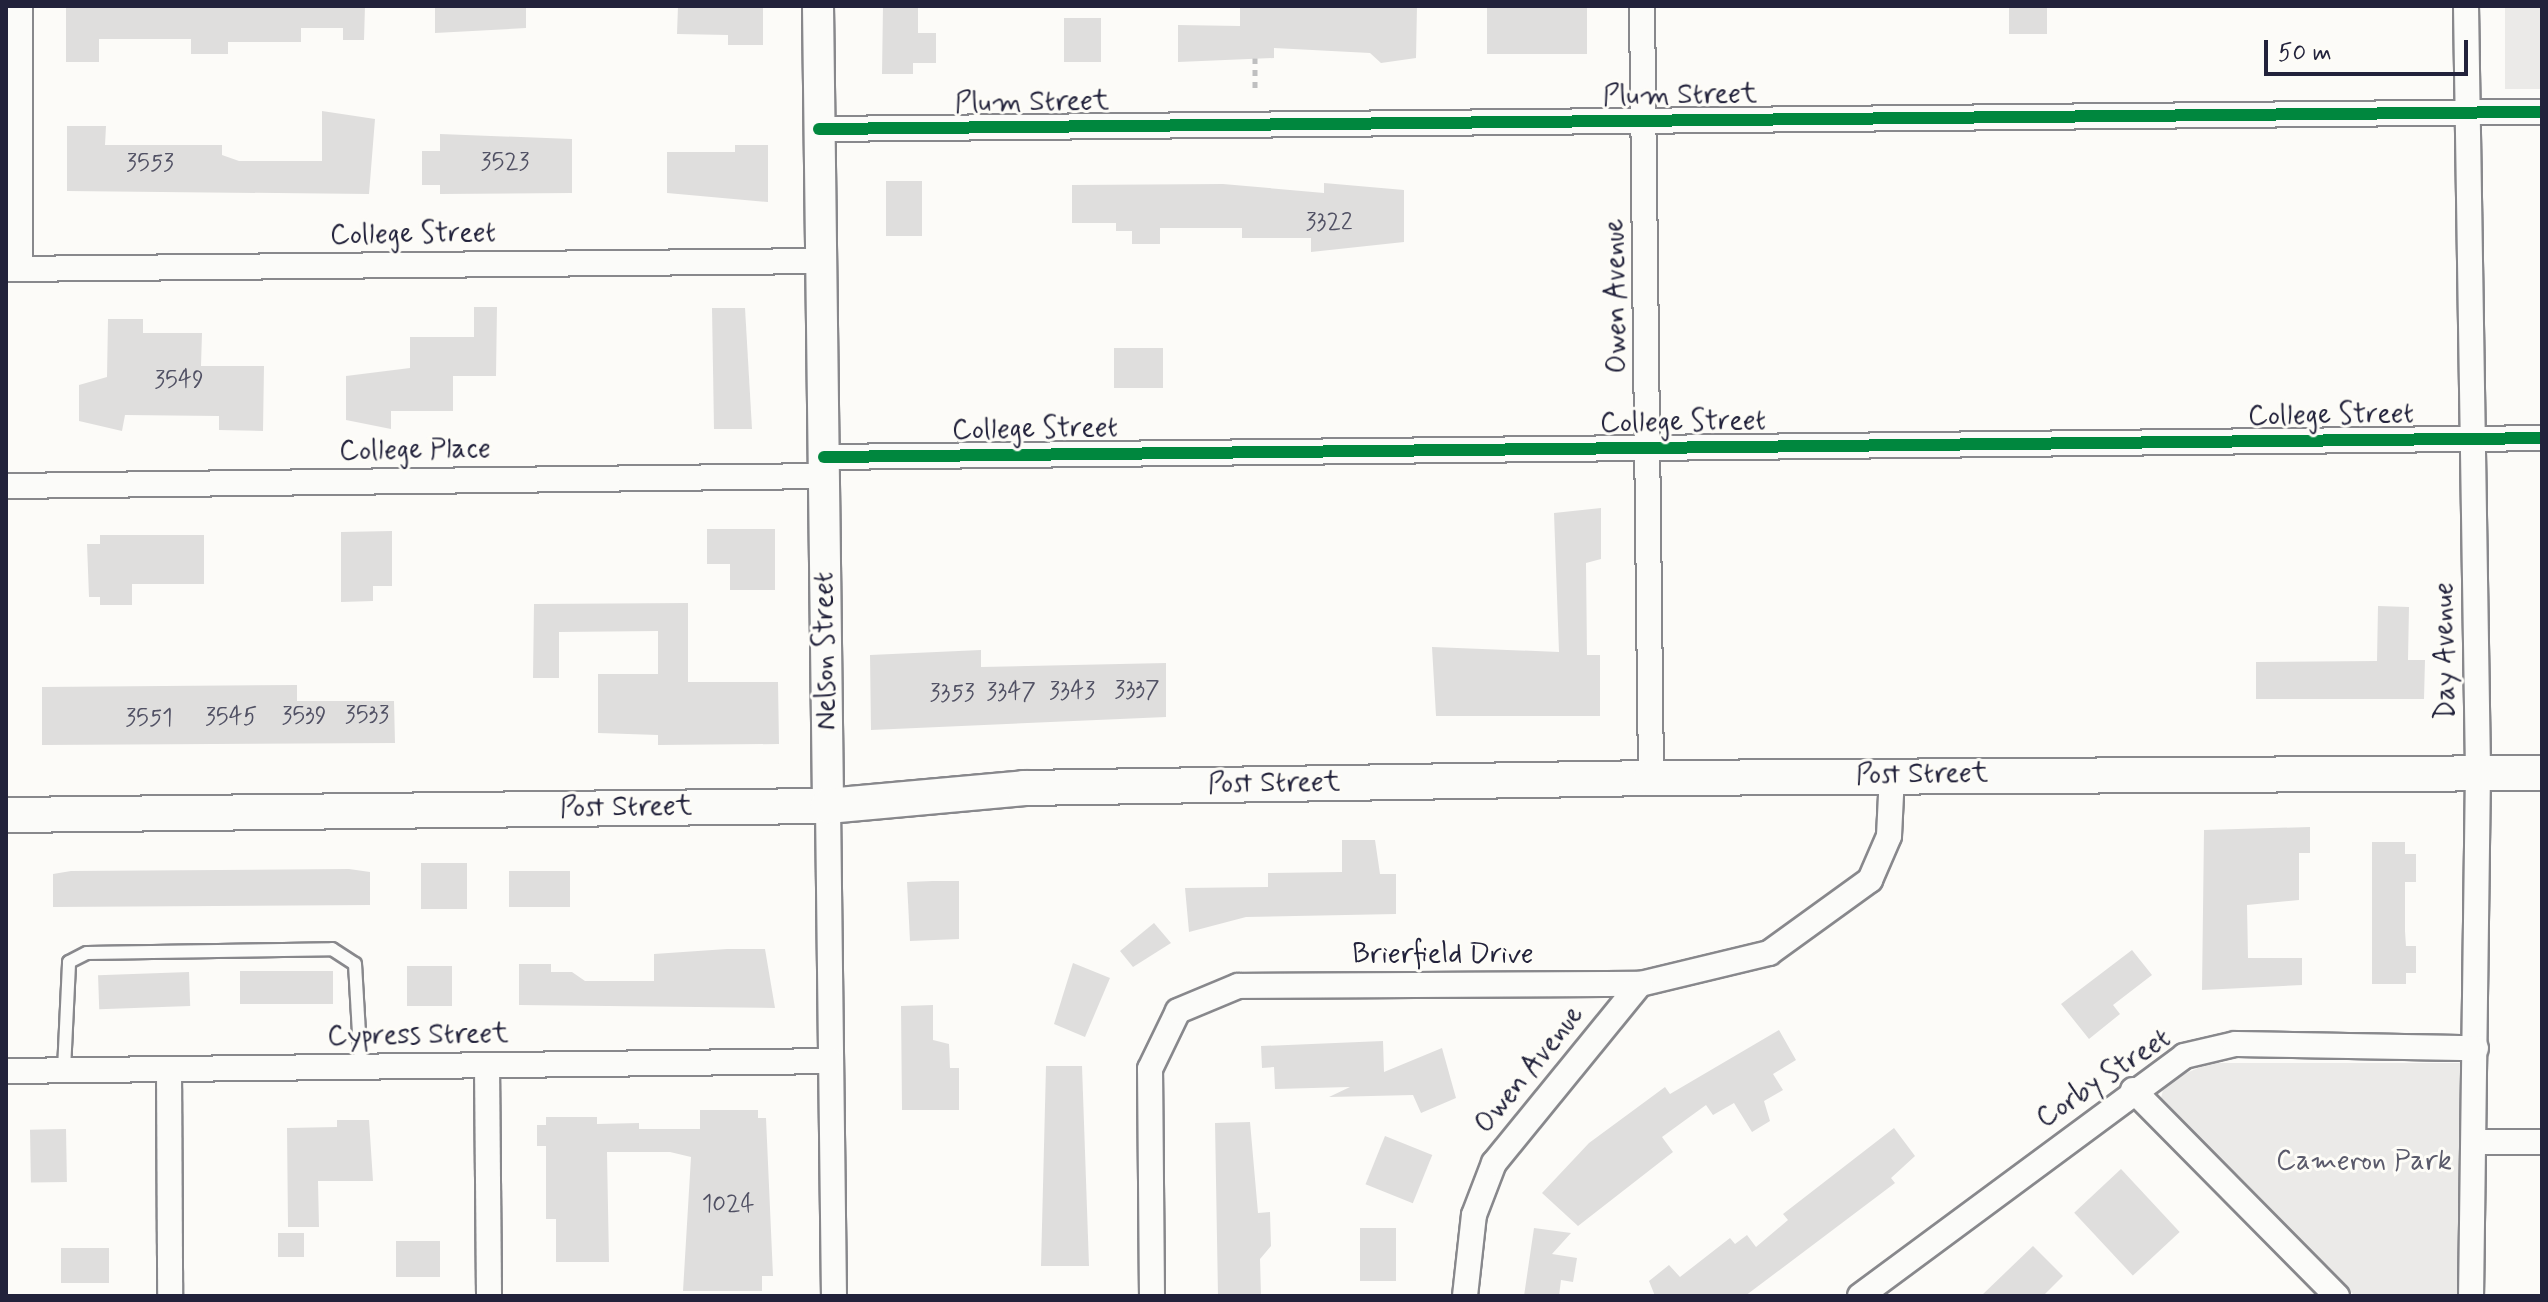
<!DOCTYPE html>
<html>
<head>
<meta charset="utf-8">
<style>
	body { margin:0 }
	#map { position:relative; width:2548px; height:1302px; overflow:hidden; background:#fcfbf8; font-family:Mynerve,sans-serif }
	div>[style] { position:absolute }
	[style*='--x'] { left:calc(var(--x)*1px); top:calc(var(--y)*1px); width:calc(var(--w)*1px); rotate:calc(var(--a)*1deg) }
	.green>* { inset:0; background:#ebeae8; transform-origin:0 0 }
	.building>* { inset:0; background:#dfdedd; transform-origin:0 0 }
	.path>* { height:5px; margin-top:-2.5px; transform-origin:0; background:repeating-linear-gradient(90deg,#bfbfc0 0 6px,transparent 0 12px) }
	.roads { filter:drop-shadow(2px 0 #88888c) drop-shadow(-2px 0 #88888c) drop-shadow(0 2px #88888c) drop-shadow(0 -2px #88888c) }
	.service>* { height:12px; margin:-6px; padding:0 6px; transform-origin:6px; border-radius:6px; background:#fbfbf9 }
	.minor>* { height:24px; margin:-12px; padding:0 12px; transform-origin:12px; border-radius:12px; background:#fbfbf9 }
	.tertiary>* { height:30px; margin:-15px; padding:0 15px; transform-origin:15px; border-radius:15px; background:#fbfbf9 }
	.secondary>* { height:34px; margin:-17px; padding:0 17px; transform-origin:17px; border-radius:17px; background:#fbfbf9 }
	.cycleway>* { height:12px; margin:-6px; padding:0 6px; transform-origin:6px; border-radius:6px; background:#00873e }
	span { translate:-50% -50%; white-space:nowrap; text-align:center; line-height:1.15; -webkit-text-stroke:6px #fdfcf7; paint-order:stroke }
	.number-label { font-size:24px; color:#515164 }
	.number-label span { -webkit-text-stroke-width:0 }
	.street-label { font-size:28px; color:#22223b }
	.park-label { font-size:28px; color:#5a5a6b }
	.frame { position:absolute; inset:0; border:8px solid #22223b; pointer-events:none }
	.scale { position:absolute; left:2264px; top:40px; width:204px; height:36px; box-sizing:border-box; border:4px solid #22223b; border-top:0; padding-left:10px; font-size:24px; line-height:28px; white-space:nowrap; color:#22223b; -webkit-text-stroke:6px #fdfcf7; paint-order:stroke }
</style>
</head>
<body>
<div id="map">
	<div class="green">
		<i style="left:2505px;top:6px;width:37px;height:83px"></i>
		<i style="clip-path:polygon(2210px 1063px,2465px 1063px,2464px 1296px,2355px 1296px,2161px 1098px,2165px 1082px)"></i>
	</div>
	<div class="building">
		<i style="clip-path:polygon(66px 6px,365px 6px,364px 40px,343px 40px,343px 28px,301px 28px,301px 42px,228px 42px,228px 54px,191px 54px,191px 39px,99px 39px,99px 62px,66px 62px)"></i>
		<i style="clip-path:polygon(435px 6px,526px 6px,526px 28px,435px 33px)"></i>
		<i style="clip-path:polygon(678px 6px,763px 6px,763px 45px,728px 45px,728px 35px,677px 34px)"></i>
		<i style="clip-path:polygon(883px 6px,918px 6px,918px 33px,936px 33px,936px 63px,913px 63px,913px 74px,882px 74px)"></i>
		<i style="clip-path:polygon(1240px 6px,1417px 6px,1416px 58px,1381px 63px,1370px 53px,1274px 48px,1274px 58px,1178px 62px,1178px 25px,1240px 26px)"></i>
		<i style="left:1487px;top:6px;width:100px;height:48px"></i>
		<i style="left:2009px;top:6px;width:38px;height:28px"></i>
		<i style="left:1064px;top:18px;width:37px;height:44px"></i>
		<i style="clip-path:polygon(322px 111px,375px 119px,369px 194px,67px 191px,67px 126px,106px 126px,105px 145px,222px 145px,222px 155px,239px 161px,322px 161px)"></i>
		<i style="clip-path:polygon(440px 134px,572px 139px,572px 193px,440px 194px,440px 185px,422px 185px,422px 151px,440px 151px)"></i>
		<i style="clip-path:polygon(735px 145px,768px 145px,768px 202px,667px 193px,667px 152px,735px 152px)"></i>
		<i style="left:886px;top:181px;width:36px;height:55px"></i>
		<i style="clip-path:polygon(1324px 183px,1404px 190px,1404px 242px,1311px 252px,1311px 238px,1242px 238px,1242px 228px,1160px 228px,1160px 244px,1132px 244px,1132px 231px,1116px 231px,1116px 223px,1072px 223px,1072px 185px,1223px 184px,1324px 193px)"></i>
		<i style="clip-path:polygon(474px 307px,497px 307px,496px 376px,453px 376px,453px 411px,391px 411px,391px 429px,346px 420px,346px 376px,410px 368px,410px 337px,474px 337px)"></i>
		<i style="clip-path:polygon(712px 308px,745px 308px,752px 429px,714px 429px)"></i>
		<i style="clip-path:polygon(108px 319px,143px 319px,143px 333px,202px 333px,201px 366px,264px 366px,263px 431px,219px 430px,219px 416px,125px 415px,122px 431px,79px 421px,79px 385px,107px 377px)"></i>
		<i style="left:1114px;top:348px;width:49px;height:40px"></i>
		<i style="clip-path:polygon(1601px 508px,1601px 559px,1586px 563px,1587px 655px,1600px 655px,1600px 716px,1436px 716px,1432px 647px,1559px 652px,1554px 513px)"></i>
		<i style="clip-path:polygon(707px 529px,775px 529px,775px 590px,730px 590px,730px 564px,707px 564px)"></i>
		<i style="clip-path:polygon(392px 531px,392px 586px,373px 586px,373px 601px,341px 602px,341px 532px)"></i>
		<i style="clip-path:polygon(100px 535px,204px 535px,204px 584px,132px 584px,132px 605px,100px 605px,100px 597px,89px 597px,87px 544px,100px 544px)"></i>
		<i style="clip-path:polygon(688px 603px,688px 682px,778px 682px,779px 744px,658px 745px,658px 735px,598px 733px,598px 674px,658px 674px,658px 631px,559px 632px,559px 678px,533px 678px,534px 604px)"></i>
		<i style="clip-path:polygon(2378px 606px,2409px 607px,2408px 660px,2425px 660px,2424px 699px,2256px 699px,2256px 662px,2377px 661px)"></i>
		<i style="clip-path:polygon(981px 650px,981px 667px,1166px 663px,1166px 717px,871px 730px,870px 655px)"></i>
		<i style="clip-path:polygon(297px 685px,297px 701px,394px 701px,395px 743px,42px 745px,42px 687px)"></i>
		<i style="clip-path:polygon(2310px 827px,2310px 853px,2299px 853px,2299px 900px,2247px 905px,2248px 958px,2302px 958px,2302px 985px,2202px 990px,2204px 830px)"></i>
		<i style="clip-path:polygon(1342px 840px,1375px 840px,1380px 874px,1396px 874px,1396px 914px,1246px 917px,1189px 932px,1185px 888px,1268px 887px,1268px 873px,1342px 872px)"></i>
		<i style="clip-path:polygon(2372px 842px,2405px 842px,2405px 854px,2416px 854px,2416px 882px,2405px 882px,2405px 931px,2406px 946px,2416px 946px,2416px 973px,2406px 973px,2406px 984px,2372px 984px)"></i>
		<i style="left:421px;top:863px;width:46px;height:46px"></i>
		<i style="clip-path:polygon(71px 871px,349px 869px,370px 872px,370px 905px,53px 907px,53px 874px)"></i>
		<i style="left:509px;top:871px;width:61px;height:36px"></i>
		<i style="clip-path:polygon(933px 881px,959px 881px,959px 939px,910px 941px,907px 882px)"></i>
		<i style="clip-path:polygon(1154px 923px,1171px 943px,1133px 967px,1120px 951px)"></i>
		<i style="clip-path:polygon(727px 949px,765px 949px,775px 1008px,519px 1005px,519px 964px,551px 964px,551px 972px,572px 972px,585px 981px,654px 981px,654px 954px)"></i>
		<i style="clip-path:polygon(2132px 950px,2152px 975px,2113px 1005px,2120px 1014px,2089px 1039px,2061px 1004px)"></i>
		<i style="clip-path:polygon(1073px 963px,1110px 978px,1085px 1037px,1054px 1024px)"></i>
		<i style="left:407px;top:966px;width:45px;height:40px"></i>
		<i style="left:240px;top:971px;width:93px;height:33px"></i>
		<i style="left:189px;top:972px;width:34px;height:91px;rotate:88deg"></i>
		<i style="clip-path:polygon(933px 1005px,933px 1040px,949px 1044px,950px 1068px,959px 1068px,959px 1110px,902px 1110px,901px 1006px)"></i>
		<i style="clip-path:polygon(1779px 1030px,1796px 1060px,1773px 1074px,1783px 1090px,1764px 1101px,1770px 1121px,1752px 1132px,1734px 1103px,1713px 1115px,1706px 1105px,1662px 1137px,1673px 1152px,1578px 1226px,1542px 1193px,1589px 1143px,1665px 1087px,1670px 1094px)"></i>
		<i style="clip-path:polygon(1383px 1041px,1384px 1072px,1442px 1048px,1456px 1098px,1421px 1113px,1413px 1095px,1329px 1097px,1350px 1087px,1275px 1089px,1274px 1067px,1262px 1068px,1261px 1046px)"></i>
		<i style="clip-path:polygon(1046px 1066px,1082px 1066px,1089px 1266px,1041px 1266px)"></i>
		<i style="clip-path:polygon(700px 1110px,758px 1110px,758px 1118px,766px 1118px,773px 1276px,762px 1276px,762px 1291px,683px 1291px,691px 1157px,670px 1152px,607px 1152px,609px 1262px,556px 1262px,556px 1219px,546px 1219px,546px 1146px,537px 1146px,537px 1125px,546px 1125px,546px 1117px,597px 1117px,597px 1124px,639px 1123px,639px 1129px,700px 1129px)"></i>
		<i style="clip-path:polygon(337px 1120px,369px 1120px,373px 1181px,318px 1181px,319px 1227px,288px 1227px,287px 1128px,337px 1127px)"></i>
		<i style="clip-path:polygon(1250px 1122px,1258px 1213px,1270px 1212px,1271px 1246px,1260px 1259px,1261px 1296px,1218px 1296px,1215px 1123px)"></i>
		<i style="clip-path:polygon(1894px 1128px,1915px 1156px,1891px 1178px,1895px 1183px,1745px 1296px,1655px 1296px,1649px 1281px,1669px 1265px,1680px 1277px,1730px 1238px,1735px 1244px,1747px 1235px,1756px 1247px,1788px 1220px,1783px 1214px)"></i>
		<i style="left:66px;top:1129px;width:53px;height:36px;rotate:89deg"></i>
		<i style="left:1385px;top:1136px;width:51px;height:52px;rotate:22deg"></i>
		<i style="left:2121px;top:1169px;width:86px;height:64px;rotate:47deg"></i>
		<i style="left:1360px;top:1228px;width:36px;height:53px"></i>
		<i style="clip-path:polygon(1534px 1228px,1571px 1233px,1552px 1254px,1577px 1258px,1573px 1282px,1561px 1280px,1559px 1296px,1524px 1296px)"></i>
		<i style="left:278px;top:1233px;width:26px;height:24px"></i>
		<i style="left:396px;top:1241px;width:44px;height:36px"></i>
		<i style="clip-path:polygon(2033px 1246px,2063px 1276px,2043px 1296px,1981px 1296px)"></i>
		<i style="left:61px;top:1248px;width:48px;height:35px"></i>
	</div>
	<div class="path">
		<i style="--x:1255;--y:58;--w:31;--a:90"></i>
	</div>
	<div class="roads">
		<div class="service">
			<i style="--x:64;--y:1070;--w:108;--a:-87.3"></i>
			<i style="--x:69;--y:962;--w:20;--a:-27"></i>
			<i style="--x:87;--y:953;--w:245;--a:-0.9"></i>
			<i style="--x:332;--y:949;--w:27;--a:33"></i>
			<i style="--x:355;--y:964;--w:103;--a:86.7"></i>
		</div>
		<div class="minor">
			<i style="--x:20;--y:6;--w:262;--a:90"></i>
			<i style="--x:1642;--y:6;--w:772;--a:89.33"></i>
			<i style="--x:2466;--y:6;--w:765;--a:89.1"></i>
			<i style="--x:2478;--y:771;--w:525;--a:90.76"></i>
			<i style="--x:819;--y:129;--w:1723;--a:-0.57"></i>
			<i style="--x:6;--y:269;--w:814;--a:-0.56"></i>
			<i style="--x:824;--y:457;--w:1718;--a:-0.63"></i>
			<i style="--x:6;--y:486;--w:818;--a:-0.7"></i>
			<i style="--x:828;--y:806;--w:490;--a:89.3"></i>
			<i style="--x:487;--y:1065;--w:231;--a:89.5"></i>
			<i style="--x:169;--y:1070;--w:226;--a:89.7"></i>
			<i style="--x:6;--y:1071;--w:825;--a:-0.69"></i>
			<i style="--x:2133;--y:1090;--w:290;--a:45.3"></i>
			<i style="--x:2476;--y:1142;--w:66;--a:0"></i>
			<i style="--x:1152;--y:1296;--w:227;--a:-90.5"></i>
			<i style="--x:1150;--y:1069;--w:64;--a:-64.2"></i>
			<i style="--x:1178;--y:1011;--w:65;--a:-22.6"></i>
			<i style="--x:1238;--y:986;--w:402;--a:-0.3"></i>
			<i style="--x:1640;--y:984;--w:133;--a:-13.5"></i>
			<i style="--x:1769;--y:953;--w:125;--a:-35.9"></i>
			<i style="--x:1870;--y:880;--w:48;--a:-66.6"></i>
			<i style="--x:1889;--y:836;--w:61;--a:-87.2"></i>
			<i style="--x:1465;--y:1296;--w:81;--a:-83.7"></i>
			<i style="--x:1474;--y:1215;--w:56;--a:-69"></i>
			<i style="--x:1494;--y:1163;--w:231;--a:-50.8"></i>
			<i style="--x:1860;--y:1296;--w:403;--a:-36.5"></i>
			<i style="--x:2184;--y:1056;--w:52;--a:-13.2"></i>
			<i style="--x:2235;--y:1044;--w:241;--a:1"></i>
		</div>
		<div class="tertiary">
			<i style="--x:818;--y:6;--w:800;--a:89.28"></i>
		</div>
		<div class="secondary">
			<i style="--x:6;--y:815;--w:822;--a:-0.63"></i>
			<i style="--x:828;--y:806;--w:197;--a:-5.2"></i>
			<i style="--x:1024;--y:788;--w:627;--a:-0.91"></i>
			<i style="--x:1651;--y:778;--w:891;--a:-0.32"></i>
		</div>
	</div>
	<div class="cycleway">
		<i style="--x:819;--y:129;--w:1723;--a:-0.57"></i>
		<i style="--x:824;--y:457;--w:1718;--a:-0.63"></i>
	</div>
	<div class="number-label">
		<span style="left:505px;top:163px">3523</span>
		<span style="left:150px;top:164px">3553</span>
		<span style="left:1329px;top:223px">3322</span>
		<span style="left:179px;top:381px">3549</span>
		<span style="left:1137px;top:691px">3337</span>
		<span style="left:1072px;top:692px">3343</span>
		<span style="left:1011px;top:693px">3347</span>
		<span style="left:952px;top:694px">3353</span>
		<span style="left:367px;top:716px">3533</span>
		<span style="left:304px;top:717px">3539</span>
		<span style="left:231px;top:718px">3545</span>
		<span style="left:149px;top:719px">3551</span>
		<span style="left:728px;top:1205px">1024</span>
	</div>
	<div class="street-label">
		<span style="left:1680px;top:96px;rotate:-1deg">Plum Street</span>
		<span style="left:1032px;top:103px;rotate:-1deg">Plum Street</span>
		<span style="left:413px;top:235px;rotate:-1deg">College Street</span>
		<span style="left:1617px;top:296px;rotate:-91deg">Owen Avenue</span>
		<span style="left:2331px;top:416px;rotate:-1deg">College Street</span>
		<span style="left:1683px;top:423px;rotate:-1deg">College Street</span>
		<span style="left:1035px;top:430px;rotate:-1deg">College Street</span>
		<span style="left:415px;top:451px;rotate:-1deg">College Place</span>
		<span style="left:826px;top:651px;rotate:-91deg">Nelson Street</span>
		<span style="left:2446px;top:651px;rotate:-91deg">Day Avenue</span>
		<span style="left:1922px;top:775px;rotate:-1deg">Post Street</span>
		<span style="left:1274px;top:784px;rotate:-1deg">Post Street</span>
		<span style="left:626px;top:808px;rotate:-1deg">Post Street</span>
		<span style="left:1443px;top:955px">Brierfield Drive</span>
		<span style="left:418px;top:1036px;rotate:-1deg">Cypress Street</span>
		<span style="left:1530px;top:1070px;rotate:-51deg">Owen Avenue</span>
		<span style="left:2104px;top:1079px;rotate:-34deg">Corby Street</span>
	</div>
	<div class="park-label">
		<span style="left:2364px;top:1162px">Cameron Park</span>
	</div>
	<div class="frame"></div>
	<div class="scale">50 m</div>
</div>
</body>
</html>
